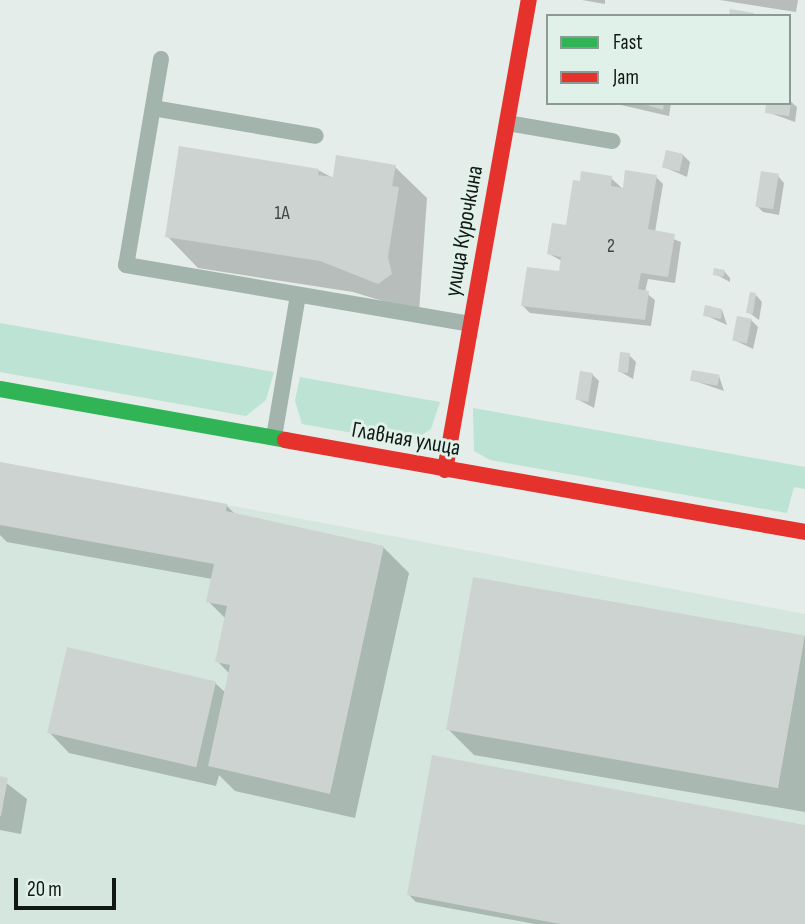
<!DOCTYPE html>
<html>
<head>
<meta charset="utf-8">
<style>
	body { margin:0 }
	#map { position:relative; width:805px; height:924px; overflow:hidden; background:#e4ede9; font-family:"Sofia Sans Condensed",sans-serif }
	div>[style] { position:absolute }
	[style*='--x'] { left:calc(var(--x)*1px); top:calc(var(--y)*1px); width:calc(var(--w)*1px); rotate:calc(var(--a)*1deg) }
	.built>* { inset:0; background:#d4e6de }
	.green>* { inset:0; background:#bce3d3 }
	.shadow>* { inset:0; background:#0003 }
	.building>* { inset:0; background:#ccd3d0; transform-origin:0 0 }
	.lane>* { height:16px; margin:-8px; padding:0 8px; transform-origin:8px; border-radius:8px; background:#a3b4ad }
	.fast>* { height:16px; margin:-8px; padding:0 8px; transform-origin:8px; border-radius:8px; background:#30b455 }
	.jam>* { height:16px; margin:-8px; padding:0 8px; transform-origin:8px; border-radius:8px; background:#e5322d }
	span { translate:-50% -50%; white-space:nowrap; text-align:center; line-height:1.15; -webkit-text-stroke:6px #e0f1e9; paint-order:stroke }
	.number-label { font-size:19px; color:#404644 }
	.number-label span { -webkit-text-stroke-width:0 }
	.street-label { font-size:23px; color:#111715 }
	.legend { position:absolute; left:546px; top:14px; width:245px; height:91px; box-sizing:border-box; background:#e0f1e9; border:2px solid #8d9a94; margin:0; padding:9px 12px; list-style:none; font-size:21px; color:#111715 }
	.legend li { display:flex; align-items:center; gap:14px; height:35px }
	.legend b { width:35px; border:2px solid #8d9a94 }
	.scale { position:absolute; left:14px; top:878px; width:102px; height:32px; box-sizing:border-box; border:4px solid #111715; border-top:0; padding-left:9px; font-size:21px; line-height:24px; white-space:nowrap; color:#111715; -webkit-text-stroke:5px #e0f1e9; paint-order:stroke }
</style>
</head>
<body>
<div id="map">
	<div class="built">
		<i style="clip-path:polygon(0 462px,805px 614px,805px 924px,0 924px)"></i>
	</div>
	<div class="green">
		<i style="clip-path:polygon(0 323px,274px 372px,266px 400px,246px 416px,0 372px)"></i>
		<i style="clip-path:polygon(300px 377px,440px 402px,431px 429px,409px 443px,302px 424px,295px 401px)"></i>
		<i style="clip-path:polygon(473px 408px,805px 467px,805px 489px,794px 487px,787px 513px,490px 460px,474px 451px)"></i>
	</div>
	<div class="shadow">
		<i style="clip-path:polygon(582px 0,605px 0,605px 4px)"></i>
		<i style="clip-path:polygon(720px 0,798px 0,796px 12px)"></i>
		<i style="clip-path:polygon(789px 100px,797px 107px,795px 122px,767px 112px)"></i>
		<i style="clip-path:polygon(612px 103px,671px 103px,669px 116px)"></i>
		<i style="clip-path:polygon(683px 155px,690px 162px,687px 177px,664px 167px)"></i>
		<i style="clip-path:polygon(395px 167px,427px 198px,419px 312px,353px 292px,198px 268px,167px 236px,318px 170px,335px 179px)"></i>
		<i style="clip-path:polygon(778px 176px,784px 183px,779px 215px,763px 212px,756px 205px)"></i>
		<i style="clip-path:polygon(656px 177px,663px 184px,655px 232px,681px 242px,675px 283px,648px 279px,645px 292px,655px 300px,651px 326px,530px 313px,523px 306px,560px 273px,562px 261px,549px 254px,611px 178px,624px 190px)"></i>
		<i style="clip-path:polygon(724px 271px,730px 278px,730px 282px,715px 274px)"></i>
		<i style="clip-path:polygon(756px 295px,762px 302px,759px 320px,748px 312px)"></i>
		<i style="clip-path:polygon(722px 310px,727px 325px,705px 315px)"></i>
		<i style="clip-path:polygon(751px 320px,758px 327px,753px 349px,734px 340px)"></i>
		<i style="clip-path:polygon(629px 355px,636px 362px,633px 379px,619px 371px)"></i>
		<i style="clip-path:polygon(592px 374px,599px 381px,594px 408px,577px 399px)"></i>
		<i style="clip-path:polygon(719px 376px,724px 391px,692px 380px)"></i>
		<i style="clip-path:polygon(0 464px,226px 505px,236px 515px,383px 547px,409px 573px,355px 818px,235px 791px,219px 775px,216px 786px,69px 753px,49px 732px,215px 683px,226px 693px,230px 674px,217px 661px,226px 619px,208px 601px,212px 579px,7px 542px,0 535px)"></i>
		<i style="clip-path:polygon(805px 636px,805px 812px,474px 755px,449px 730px)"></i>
		<i style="clip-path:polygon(0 778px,27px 799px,21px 834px,0 830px)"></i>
		<i style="clip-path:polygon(805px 827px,805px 924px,535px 924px,416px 902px,409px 895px)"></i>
	</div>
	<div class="building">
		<i style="clip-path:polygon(730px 9px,754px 13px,754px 16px,729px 16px)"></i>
		<i style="clip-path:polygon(640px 103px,664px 103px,663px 110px)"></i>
		<i style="clip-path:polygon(766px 103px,791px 103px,789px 116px,765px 113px)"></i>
		<i style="clip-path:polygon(179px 146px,319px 169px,318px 175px,333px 177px,336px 155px,396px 165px,392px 186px,399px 187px,388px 257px,392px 274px,378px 284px,320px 261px,165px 237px)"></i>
		<i style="left:666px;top:150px;width:18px;height:18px;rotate:13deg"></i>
		<i style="clip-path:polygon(625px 170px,657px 175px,648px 229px,675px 234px,668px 277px,641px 273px,638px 289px,649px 291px,645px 320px,521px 306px,527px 267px,559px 271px,561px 257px,547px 254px,552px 223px,566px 225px,573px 180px,580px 181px,581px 171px,605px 175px,612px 176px,611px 186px,623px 188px)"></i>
		<i style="left:761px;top:171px;width:18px;height:36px;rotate:9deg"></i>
		<i style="left:714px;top:268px;width:11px;height:7px;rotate:10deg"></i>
		<i style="clip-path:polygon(750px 292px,756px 293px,753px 314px,746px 313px)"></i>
		<i style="clip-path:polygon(705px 305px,722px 309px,721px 319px,703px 316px)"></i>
		<i style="left:737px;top:316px;width:15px;height:25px;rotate:11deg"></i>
		<i style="left:620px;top:352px;width:10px;height:20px;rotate:6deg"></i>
		<i style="left:692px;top:370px;width:28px;height:11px;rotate:10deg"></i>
		<i style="left:580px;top:371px;width:13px;height:29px;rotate:9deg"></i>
		<i style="clip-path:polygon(0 462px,227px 504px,226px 511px,384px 546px,330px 794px,208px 766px,230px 665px,215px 662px,227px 606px,206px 602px,214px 564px,0 525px)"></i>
		<i style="left:473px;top:577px;width:337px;height:155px;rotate:10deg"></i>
		<i style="left:67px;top:647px;width:153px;height:88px;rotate:13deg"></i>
		<i style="clip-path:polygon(432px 755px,805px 825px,805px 924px,560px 924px,407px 895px)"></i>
		<i style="clip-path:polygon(0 776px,8px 778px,1px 816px,0 816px)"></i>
	</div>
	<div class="lane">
		<i style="--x:161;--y:59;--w:209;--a:99.6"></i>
		<i style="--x:126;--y:265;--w:349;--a:9.7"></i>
		<i style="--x:153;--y:108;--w:165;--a:9.7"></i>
		<i style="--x:507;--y:123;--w:107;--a:9.7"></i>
		<i style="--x:274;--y:437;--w:144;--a:-80.4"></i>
	</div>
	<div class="fast">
		<i style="--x:0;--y:389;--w:290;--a:10.1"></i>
	</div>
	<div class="jam">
		<i style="--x:285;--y:440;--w:528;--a:10.03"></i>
		<i style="--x:445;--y:470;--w:477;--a:-79.9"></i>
	</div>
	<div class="number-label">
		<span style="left:282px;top:214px">1А</span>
		<span style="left:611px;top:247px">2</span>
	</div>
	<div class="street-label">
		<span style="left:464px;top:231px;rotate:-80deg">улица Курочкина</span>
		<span style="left:406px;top:439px;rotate:10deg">Главная улица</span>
	</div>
	<ul class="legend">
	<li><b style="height:9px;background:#30b455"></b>Fast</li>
	<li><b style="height:9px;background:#e5322d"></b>Jam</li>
	</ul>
	<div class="scale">20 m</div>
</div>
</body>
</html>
